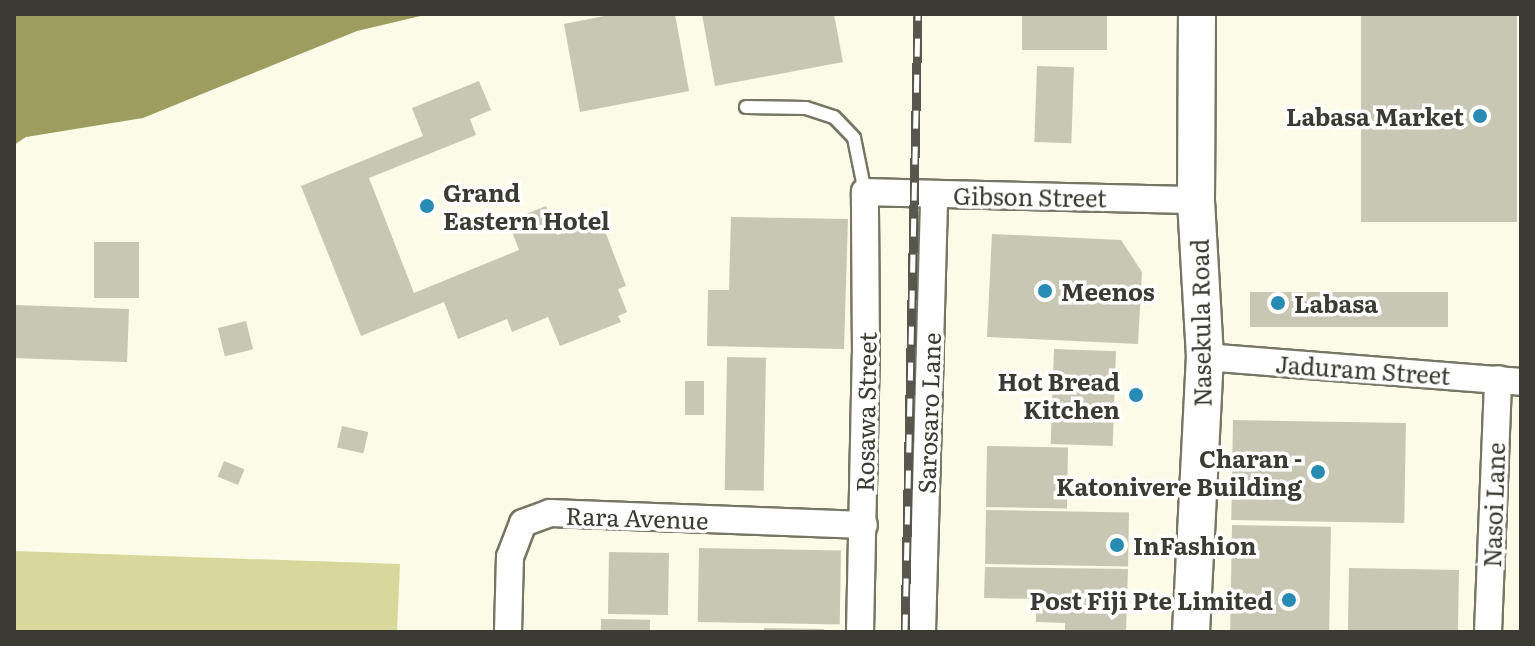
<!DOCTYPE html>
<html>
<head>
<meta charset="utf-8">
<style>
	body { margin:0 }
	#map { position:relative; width:1535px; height:646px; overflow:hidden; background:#fbfbe7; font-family:Literata,serif }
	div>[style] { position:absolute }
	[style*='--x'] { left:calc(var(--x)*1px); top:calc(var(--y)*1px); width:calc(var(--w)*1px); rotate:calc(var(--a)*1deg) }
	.green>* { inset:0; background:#d8d89c }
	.water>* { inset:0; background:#9e9d60 }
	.building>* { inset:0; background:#c7c7b4; transform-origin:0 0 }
	.roads { filter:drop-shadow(2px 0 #767664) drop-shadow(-2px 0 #767664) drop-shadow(0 2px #767664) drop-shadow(0 -2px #767664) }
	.service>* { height:12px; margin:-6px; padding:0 6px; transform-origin:6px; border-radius:6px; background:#fff }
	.minor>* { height:26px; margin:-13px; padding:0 13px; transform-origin:13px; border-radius:13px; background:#fff }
	.secondary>* { height:36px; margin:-18px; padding:0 18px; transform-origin:18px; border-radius:18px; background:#fff }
	.rail>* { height:9px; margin-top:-4.5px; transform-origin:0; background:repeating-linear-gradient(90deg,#fff 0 18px,#57574d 0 36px); box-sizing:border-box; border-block:2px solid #57574d }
	.dots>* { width:22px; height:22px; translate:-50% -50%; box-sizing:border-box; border:4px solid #fff; border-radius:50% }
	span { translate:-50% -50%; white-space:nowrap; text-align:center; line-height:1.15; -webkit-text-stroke:7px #fff; paint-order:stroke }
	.poi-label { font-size:24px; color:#3b3b33; font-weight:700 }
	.right { translate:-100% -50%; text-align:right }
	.left { translate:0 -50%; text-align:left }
	.street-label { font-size:24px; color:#3b3b33 }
	.frame { position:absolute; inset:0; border:16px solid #3b3b33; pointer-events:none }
</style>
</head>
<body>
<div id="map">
	<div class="green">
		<i style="clip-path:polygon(14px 551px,400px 564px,397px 632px,14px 632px)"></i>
	</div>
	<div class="water">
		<i style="clip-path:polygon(14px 14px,429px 14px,357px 31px,143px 118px,26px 137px,14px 145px)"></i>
	</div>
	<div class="building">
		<i style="clip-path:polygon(614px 14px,675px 14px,689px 91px,580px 112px,564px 24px)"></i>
		<i style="clip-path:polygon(702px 14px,834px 14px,843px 62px,715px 86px)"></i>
		<i style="left:1022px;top:14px;width:85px;height:36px"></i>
		<i style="left:1361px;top:14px;width:156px;height:208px"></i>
		<i style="left:1037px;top:66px;width:37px;height:76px;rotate:2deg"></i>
		<i style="clip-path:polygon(479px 81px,491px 110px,470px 119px,476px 135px,369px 178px,414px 293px,519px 250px,508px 221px,546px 206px,557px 235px,600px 218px,626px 286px,618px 289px,627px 312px,618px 316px,621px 322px,560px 346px,548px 317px,512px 332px,507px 319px,458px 339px,444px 302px,361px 336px,301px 186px,423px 136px,412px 108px)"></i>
		<i style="clip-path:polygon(731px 217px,848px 219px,844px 349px,707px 346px,708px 290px,729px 290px)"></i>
		<i style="clip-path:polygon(992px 234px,1121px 240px,1142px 272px,1138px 344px,987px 337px)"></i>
		<i style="left:94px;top:242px;width:45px;height:56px"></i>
		<i style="left:1250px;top:292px;width:198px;height:35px"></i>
		<i style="left:14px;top:305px;width:115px;height:53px;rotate:2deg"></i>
		<i style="left:246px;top:321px;width:29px;height:29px;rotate:76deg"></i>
		<i style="left:1054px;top:349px;width:62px;height:95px;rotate:2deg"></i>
		<i style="left:727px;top:357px;width:39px;height:133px;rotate:1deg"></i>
		<i style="left:685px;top:381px;width:19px;height:34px"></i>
		<i style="left:1233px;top:420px;width:173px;height:100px;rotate:1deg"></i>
		<i style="left:342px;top:426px;width:27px;height:22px;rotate:13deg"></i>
		<i style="left:987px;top:446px;width:81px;height:61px;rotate:1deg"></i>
		<i style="left:224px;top:461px;width:22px;height:17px;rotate:22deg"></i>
		<i style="left:986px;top:510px;width:143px;height:54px;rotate:1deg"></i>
		<i style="left:1232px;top:525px;width:99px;height:107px;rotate:1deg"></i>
		<i style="left:699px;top:548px;width:142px;height:74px;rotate:1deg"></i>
		<i style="left:609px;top:552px;width:60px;height:62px;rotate:1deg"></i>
		<i style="clip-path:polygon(985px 567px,1128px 569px,1126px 632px,1065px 632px,1065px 623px,1036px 622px,1036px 599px,984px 598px)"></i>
		<i style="left:1349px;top:568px;width:110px;height:64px;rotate:1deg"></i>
		<i style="left:601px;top:619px;width:49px;height:13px;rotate:1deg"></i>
		<i style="clip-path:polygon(764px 628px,824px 629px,824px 632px,764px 632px)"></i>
	</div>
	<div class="roads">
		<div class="service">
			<i style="--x:746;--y:107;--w:60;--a:1"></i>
			<i style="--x:806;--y:108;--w:29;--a:18"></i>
			<i style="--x:834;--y:117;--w:29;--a:46"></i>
			<i style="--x:854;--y:138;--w:55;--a:78.5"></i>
		</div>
		<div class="minor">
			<i style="--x:1205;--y:357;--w:317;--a:4.5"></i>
			<i style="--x:508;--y:632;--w:75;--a:-88.5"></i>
			<i style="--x:510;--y:557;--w:36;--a:-69"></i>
			<i style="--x:523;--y:523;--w:29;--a:-20"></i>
			<i style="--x:550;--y:513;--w:314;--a:2.2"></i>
			<i style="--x:860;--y:632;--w:278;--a:-88.8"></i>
			<i style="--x:866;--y:354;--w:162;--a:-90.4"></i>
			<i style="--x:865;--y:192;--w:331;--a:1.4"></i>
			<i style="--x:922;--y:632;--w:438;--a:-88.4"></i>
			<i style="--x:1488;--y:632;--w:253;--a:-87.7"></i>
		</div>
		<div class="secondary">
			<i style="--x:1191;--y:632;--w:275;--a:-87.1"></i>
			<i style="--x:1205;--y:357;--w:157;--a:-93.3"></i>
			<i style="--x:1196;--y:200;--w:186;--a:-89.7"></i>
		</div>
	</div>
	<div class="rail">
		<i style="--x:905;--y:632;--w:618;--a:-88.79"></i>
	</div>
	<div class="dots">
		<i style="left:1480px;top:116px;background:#278bb4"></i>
		<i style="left:427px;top:206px;background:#278bb4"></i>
		<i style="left:1045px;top:291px;background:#278bb4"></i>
		<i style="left:1278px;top:303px;background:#278bb4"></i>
		<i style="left:1136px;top:395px;background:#278bb4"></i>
		<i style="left:1318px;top:472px;background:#278bb4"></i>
		<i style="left:1117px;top:545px;background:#278bb4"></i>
		<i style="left:1289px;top:600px;background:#278bb4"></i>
	</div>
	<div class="poi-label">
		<span class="right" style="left:1464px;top:116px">Labasa Market</span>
		<span class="left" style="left:443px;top:206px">Grand<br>Eastern Hotel</span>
		<span class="left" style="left:1061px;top:291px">Meenos</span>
		<span class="left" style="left:1294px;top:303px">Labasa</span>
		<span class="right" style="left:1120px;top:395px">Hot Bread<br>Kitchen</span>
		<span class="right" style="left:1302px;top:472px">Charan -<br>Katonivere Building</span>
		<span class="left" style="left:1133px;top:545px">InFashion</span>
		<span class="right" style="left:1273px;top:600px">Post Fiji Pte Limited</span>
	</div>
	<div class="street-label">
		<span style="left:1030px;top:196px;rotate:1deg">Gibson Street</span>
		<span style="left:1200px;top:323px;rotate:-91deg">Nasekula Road</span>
		<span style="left:1363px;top:369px;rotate:4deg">Jaduram Street</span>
		<span style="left:865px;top:412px;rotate:-89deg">Rosawa Street</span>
		<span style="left:928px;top:413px;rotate:-88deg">Sarosaro Lane</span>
		<span style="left:1493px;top:505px;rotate:-88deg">Nasoi Lane</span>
		<span style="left:637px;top:517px;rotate:2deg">Rara Avenue</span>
	</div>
	<div class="frame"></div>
</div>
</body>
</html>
